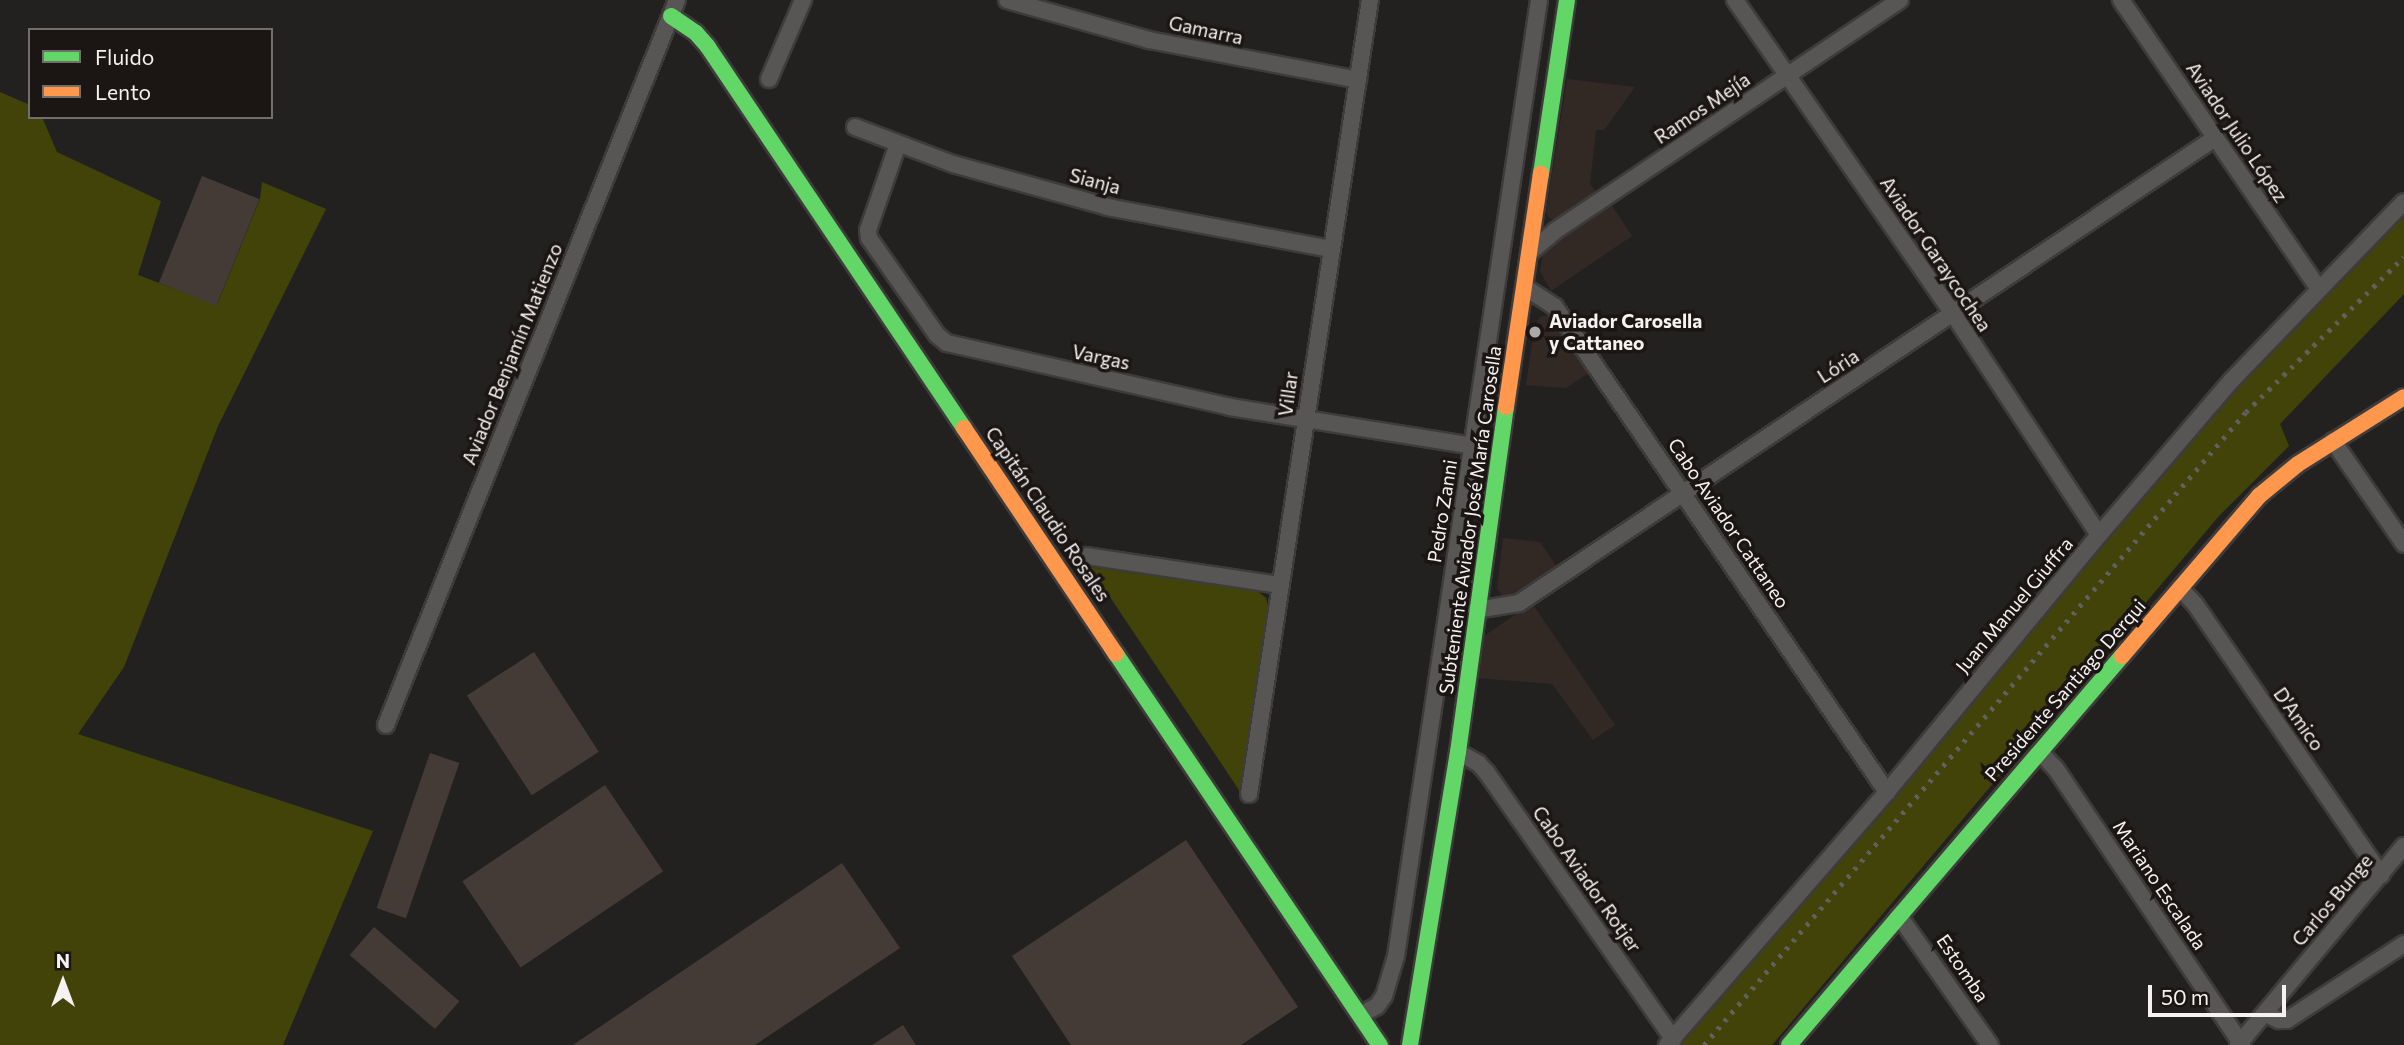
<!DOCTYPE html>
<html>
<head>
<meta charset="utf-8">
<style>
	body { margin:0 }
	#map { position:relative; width:2404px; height:1045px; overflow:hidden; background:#23211f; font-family:Commissioner,sans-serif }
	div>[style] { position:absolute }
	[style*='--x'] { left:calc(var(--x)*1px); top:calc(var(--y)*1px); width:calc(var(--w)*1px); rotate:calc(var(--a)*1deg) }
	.built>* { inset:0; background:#322925 }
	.green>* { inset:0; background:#424309 }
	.building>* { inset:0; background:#453b36; transform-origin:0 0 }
	.roads { filter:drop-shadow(2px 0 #3e3c3b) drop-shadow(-2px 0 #3e3c3b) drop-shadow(0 2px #3e3c3b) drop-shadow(0 -2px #3e3c3b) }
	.street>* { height:16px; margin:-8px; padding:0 8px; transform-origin:8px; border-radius:8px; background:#575655 }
	.fast>* { height:16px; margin:-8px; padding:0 8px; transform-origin:8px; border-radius:8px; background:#63d668 }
	.slow>* { height:16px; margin:-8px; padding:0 8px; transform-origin:8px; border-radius:8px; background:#ff974d }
	.rail>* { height:5px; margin-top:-2.5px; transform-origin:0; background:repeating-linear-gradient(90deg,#61605f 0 3.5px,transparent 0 10.5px) }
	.dots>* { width:19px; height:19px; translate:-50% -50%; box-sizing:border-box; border:4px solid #1b1614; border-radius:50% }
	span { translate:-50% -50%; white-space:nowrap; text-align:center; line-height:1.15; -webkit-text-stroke:7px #1b1614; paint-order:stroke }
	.street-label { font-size:19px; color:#f5f2f1 }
	.poi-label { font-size:19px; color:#f5f2f1; font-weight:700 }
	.left { translate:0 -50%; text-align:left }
	.legend { position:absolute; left:28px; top:28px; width:245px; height:91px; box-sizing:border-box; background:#1b1614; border:2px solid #726e6c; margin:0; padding:9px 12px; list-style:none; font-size:21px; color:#f5f2f1 }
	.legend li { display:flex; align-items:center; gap:14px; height:35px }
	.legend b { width:35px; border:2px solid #726e6c }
	.north { position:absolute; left:28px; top:947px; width:70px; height:70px; -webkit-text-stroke:5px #1b1614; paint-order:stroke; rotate:0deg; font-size:19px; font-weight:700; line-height:28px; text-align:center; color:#f5f2f1 }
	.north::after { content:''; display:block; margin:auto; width:24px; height:32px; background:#f5f2f1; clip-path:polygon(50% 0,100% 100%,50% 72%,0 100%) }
	.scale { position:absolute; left:2148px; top:985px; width:138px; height:32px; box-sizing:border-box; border:4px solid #f5f2f1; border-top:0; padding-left:9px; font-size:21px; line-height:24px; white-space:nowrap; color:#f5f2f1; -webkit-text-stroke:5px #1b1614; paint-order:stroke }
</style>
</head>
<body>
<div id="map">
	<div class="built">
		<i style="clip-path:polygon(1567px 79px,1635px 87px,1604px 130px,1596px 130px,1590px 184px,1596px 192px,1557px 219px,1550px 219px,1546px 213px)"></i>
		<i style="clip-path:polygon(1610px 203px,1632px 236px,1551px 291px,1540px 271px,1544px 248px)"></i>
		<i style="clip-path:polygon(1549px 315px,1557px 320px,1592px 371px,1566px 388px,1526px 385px,1535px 324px,1540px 317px)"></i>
		<i style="clip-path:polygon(1503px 538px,1540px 542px,1557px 567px,1509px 596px,1502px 595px,1497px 588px)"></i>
		<i style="clip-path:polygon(1532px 603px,1615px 725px,1593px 740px,1552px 684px,1478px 678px,1484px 636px)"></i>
	</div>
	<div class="green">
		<i style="clip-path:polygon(0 92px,30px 105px,30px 117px,42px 117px,57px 152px,161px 201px,138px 275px,217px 305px,260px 199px,262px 182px,326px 209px,218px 426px,124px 667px,78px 734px,373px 831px,283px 1045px,0 1045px)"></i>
		<i style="clip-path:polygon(2404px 202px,2404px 294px,2280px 424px,2289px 446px,2219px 516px,1772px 1045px,1668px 1045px,2099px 535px)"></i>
		<i style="clip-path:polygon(1090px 567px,1257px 591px,1266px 598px,1269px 610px,1241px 793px)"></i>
	</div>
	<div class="building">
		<i style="left:202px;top:176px;width:62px;height:115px;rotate:22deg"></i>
		<i style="left:534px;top:652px;width:119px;height:80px;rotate:57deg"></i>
		<i style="left:430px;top:753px;width:31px;height:164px;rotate:19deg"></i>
		<i style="left:605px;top:785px;width:104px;height:172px;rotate:56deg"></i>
		<i style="clip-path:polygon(1186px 840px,1298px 1007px,1241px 1045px,1071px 1045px,1012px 956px)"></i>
		<i style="clip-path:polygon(842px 863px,900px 948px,755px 1045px,573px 1045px)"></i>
		<i style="left:374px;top:927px;width:113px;height:37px;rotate:41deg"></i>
		<i style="clip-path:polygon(903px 1025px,916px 1045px,872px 1045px)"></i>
	</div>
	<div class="roads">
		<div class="street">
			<i style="--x:1007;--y:0;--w:148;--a:15.7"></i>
			<i style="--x:1149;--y:40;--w:213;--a:10.8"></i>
			<i style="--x:1735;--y:0;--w:384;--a:55.2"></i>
			<i style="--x:1954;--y:315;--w:263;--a:56.6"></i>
			<i style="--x:2121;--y:0;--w:349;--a:55.6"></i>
			<i style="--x:769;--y:79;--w:86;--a:-66.7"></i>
			<i style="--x:855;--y:127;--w:105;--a:20.7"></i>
			<i style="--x:953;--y:164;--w:161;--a:15.5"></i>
			<i style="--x:1108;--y:207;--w:226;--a:10.7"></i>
			<i style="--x:898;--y:144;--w:91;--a:109.2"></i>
			<i style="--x:868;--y:230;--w:8;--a:83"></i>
			<i style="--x:869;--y:238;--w:118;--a:55"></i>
			<i style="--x:937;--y:335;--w:13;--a:39"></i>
			<i style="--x:947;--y:343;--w:290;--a:12.7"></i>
			<i style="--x:1230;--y:407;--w:246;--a:9.1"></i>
			<i style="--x:1529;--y:253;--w:34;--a:-40"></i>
			<i style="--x:1555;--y:231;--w:415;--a:-33.8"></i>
			<i style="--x:1526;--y:288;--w:35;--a:33"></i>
			<i style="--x:1555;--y:307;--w:588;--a:55.61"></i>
			<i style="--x:2333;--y:441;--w:125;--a:55.4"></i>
			<i style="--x:1087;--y:556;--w:194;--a:8.6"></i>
			<i style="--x:2180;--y:588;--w:22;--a:47"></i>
			<i style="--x:2195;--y:604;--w:329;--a:55.5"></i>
			<i style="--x:1476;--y:610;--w:44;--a:-9.2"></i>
			<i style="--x:1519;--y:603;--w:837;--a:-33.75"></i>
			<i style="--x:386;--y:725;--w:781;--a:-68.13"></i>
			<i style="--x:1458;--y:752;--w:23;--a:29"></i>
			<i style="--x:1478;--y:763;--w:13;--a:48"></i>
			<i style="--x:1487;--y:773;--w:325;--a:55"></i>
			<i style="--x:2040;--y:752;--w:23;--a:47"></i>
			<i style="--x:2056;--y:769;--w:333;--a:56"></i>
			<i style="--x:1249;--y:794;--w:803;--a:-81.34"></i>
			<i style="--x:1899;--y:916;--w:158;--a:54.8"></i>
			<i style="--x:2265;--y:1013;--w:16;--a:27"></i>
			<i style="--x:2279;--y:1020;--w:8;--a:0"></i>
			<i style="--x:2287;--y:1020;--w:140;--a:-33"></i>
			<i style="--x:1360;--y:1015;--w:19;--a:-28"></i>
			<i style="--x:1377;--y:1006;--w:12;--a:-55"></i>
			<i style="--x:1384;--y:996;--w:42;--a:-73.3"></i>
			<i style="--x:1396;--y:956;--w:967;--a:-81.49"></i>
			<i style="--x:1667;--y:1045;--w:335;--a:-49"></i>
			<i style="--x:1887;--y:792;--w:333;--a:-50.5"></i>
			<i style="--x:2099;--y:535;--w:203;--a:-49.4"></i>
			<i style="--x:2231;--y:381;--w:249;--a:-46"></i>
			<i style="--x:2238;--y:1045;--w:259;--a:-50.2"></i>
		</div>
		<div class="fast">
			<i style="--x:671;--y:16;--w:30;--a:34"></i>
			<i style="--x:696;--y:33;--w:18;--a:49"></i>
			<i style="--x:708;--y:47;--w:459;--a:56.1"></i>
			<i style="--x:1541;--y:174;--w:176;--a:-81.5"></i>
			<i style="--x:1116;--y:654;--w:472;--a:56"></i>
			<i style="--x:1410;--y:1045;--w:297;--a:-80.7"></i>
			<i style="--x:1458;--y:752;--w:348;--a:-82.1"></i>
			<i style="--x:1789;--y:1045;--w:512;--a:-49.44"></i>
		</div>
		<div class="slow">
			<i style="--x:1506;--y:407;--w:236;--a:-81.5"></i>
			<i style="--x:964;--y:428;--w:272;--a:56.1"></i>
			<i style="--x:2122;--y:656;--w:211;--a:-49.4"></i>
			<i style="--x:2259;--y:496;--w:50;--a:-39.4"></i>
			<i style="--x:2298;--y:464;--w:125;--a:-32.3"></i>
		</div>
	</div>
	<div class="rail">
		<i style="--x:1704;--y:1045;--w:833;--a:-49.43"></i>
		<i style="--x:2246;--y:412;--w:221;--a:-44.5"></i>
	</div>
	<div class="dots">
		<i style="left:1535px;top:332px;background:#aca9a8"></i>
	</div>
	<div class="street-label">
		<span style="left:1206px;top:30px;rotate:12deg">Gamarra</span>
		<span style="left:1702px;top:108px;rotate:-34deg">Ramos Mejía</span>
		<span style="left:2237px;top:132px;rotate:56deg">Aviador Julio López</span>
		<span style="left:1095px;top:181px;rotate:15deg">Sianja</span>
		<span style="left:1936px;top:254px;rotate:56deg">Aviador Garaycochea</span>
		<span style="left:512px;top:354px;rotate:-68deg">Aviador Benjamín Matienzo</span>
		<span style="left:1101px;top:357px;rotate:12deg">Vargas</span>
		<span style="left:1838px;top:366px;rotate:-33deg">Lória</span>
		<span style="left:1288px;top:394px;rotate:-82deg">Villar</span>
		<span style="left:1442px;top:511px;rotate:-81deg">Pedro Zanni</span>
		<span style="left:1048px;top:514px;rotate:56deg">Capitán Claudio Rosales</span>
		<span style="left:1470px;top:520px;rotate:-82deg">Subteniente Aviador José María Carosella</span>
		<span style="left:1729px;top:523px;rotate:56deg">Cabo Aviador Cattaneo</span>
		<span style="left:2014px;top:605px;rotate:-50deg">Juan Manuel Giuffra</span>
		<span style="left:2065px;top:690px;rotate:-49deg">Presidente Santiago Derqui</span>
		<span style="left:2299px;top:719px;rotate:55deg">D'Amico</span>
		<span style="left:1587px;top:879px;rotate:55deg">Cabo Aviador Rotjer</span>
		<span style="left:2160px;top:885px;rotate:56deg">Mariano Escalada</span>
		<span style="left:2332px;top:900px;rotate:-50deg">Carlos Bunge</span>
		<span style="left:1963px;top:968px;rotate:56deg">Estomba</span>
	</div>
	<div class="poi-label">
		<span class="left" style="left:1549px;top:332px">Aviador Carosella<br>y Cattaneo</span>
	</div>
	<ul class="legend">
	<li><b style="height:9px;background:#63d668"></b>Fluido</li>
	<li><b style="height:9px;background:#ff974d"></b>Lento</li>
	</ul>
	<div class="north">N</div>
	<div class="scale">50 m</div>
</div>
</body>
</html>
